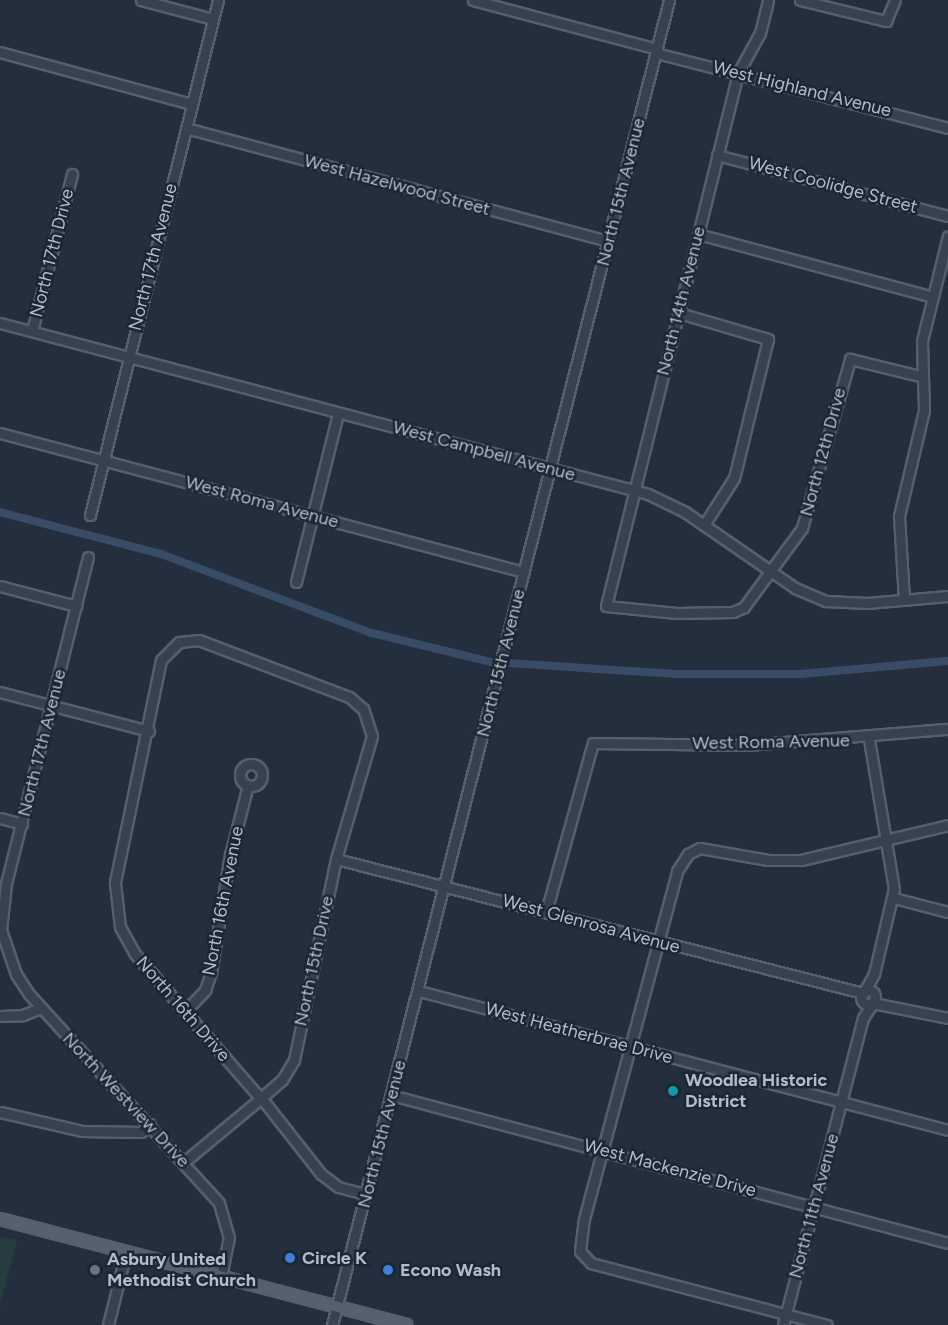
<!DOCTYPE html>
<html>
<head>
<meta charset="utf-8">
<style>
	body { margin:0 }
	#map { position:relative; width:948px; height:1325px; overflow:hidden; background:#242f3e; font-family:Figtree,sans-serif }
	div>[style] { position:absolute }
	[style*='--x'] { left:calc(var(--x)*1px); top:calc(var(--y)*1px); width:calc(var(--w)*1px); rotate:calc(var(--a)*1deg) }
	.green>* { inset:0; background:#263c3f }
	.canal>* { height:8px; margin:-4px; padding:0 4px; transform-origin:4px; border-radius:4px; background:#394c67 }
	.roads { filter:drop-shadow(2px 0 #565f6c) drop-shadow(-2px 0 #565f6c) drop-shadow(0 2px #565f6c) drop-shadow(0 -2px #565f6c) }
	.minor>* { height:9px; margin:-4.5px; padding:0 4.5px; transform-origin:4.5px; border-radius:4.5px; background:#38414e }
	.minor>.ring { margin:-4.5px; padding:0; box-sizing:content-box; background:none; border:9px solid #38414e; border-radius:50% }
	.major>* { height:10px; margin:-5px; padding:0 5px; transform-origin:5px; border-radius:5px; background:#56606e }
	.dots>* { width:16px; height:16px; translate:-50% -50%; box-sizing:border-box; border:3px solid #1d2633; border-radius:50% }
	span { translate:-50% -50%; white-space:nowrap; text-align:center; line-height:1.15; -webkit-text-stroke:5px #1d2633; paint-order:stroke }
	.street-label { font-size:18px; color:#b4bcc9 }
	.poi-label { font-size:18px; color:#b4bcc9; font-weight:700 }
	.left { translate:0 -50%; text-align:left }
</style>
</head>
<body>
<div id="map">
	<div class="green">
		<i style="clip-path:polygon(0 1236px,17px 1240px,0 1305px)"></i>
	</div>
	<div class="canal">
		<i style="--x:0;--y:512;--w:166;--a:14.6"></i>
		<i style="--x:161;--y:554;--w:221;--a:20.6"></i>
		<i style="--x:368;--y:632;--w:127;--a:13.7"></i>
		<i style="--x:491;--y:662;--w:185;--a:3.7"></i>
		<i style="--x:676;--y:674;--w:125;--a:0"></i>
		<i style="--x:801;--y:674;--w:148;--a:-5.1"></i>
	</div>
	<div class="roads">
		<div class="minor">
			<i style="--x:141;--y:0;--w:74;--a:14.8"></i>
			<i style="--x:473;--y:0;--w:190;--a:14.9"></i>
			<i style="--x:800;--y:0;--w:89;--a:13.7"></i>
			<i style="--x:886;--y:21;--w:23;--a:-67"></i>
			<i style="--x:0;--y:52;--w:199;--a:15.2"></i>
			<i style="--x:656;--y:53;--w:301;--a:14.4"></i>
			<i style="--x:186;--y:128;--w:437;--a:15"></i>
			<i style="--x:717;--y:155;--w:239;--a:14.8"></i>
			<i style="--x:698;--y:234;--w:243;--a:15"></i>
			<i style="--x:679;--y:313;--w:93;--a:16.3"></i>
			<i style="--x:768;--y:339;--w:143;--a:103.7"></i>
			<i style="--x:734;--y:478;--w:56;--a:122.6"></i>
			<i style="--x:0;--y:323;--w:670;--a:14.78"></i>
			<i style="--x:648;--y:494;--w:41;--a:25.9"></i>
			<i style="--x:685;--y:512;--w:134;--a:34.6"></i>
			<i style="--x:795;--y:588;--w:34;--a:23"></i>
			<i style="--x:826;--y:601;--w:41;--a:2.8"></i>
			<i style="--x:867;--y:603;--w:81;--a:-4.9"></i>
			<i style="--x:32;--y:331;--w:162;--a:-75.7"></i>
			<i style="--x:0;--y:433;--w:542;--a:14.86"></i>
			<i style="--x:90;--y:515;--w:531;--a:-76.04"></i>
			<i style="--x:88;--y:557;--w:337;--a:104.1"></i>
			<i style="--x:6;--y:884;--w:46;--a:96.2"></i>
			<i style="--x:1;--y:930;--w:46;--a:71.2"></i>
			<i style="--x:16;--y:974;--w:24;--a:57"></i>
			<i style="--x:29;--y:994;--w:282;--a:47.7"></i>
			<i style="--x:219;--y:1203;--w:35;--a:74"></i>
			<i style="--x:229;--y:1237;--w:41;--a:101.3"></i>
			<i style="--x:296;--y:582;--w:174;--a:-76"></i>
			<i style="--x:0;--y:586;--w:79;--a:14.7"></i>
			<i style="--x:904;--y:600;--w:84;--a:-93.4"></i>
			<i style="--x:899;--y:516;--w:109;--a:-76.7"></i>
			<i style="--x:924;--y:410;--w:69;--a:-91.7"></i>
			<i style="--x:922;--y:341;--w:108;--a:-76.1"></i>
			<i style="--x:606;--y:606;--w:549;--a:-76.09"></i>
			<i style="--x:738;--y:73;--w:46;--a:-61.2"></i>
			<i style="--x:760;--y:33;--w:34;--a:-76"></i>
			<i style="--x:606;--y:606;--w:71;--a:5.6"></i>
			<i style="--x:677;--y:613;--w:56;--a:-1"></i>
			<i style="--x:733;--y:612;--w:12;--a:-24"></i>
			<i style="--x:744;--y:607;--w:98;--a:-53.7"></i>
			<i style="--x:802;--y:528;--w:176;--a:-74.1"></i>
			<i style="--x:850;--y:359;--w:72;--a:13.7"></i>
			<i style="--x:0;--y:692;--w:154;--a:14.7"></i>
			<i class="ring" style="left:240px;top:764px;width:13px;height:13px"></i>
			<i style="--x:0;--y:818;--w:23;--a:15"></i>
			<i style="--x:336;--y:859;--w:544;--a:14.27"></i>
			<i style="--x:894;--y:898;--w:56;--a:14.5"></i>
			<i style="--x:546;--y:912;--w:175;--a:-74.5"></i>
			<i style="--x:593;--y:743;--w:154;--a:0.7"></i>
			<i style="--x:747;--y:745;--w:202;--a:-4.6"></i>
			<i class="ring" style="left:861px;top:990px;width:5px;height:5px"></i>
			<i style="--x:419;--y:991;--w:547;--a:14.72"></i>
			<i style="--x:864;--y:992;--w:21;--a:-61"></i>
			<i style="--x:874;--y:974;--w:87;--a:-76.8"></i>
			<i style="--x:894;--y:889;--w:152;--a:-99.5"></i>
			<i style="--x:873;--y:1003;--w:76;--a:11.3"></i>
			<i style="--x:186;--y:1010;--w:28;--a:-46"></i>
			<i style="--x:205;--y:990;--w:18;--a:-71"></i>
			<i style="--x:211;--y:973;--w:120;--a:-80.9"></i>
			<i style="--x:230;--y:855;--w:72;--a:-75.6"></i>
			<i style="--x:0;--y:1016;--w:23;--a:-2"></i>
			<i style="--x:23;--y:1015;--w:18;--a:-22"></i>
			<i style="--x:391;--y:1095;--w:576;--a:14.88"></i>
			<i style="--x:0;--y:1112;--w:84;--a:13"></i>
			<i style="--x:82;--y:1131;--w:59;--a:1"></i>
			<i style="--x:141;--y:1132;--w:12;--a:-42"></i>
			<i style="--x:184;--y:1162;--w:100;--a:-39.7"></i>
			<i style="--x:261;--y:1098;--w:28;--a:-41"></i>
			<i style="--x:282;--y:1080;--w:23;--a:-59"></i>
			<i style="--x:294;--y:1060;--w:205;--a:-78.2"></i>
			<i style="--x:336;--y:859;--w:128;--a:-73.7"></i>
			<i style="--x:372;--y:736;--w:28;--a:-108"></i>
			<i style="--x:363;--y:709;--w:18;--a:-139"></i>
			<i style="--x:349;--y:697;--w:160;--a:-159.2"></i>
			<i style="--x:199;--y:640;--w:20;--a:174"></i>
			<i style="--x:179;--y:642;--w:25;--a:135"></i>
			<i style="--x:161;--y:660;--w:228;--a:101.7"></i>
			<i style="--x:115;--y:883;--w:44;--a:83.5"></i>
			<i style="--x:120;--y:927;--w:31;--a:61"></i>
			<i style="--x:135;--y:954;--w:184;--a:49"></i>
			<i style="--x:256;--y:1093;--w:7;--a:45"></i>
			<i style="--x:261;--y:1098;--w:8;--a:50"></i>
			<i style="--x:266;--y:1104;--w:89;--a:51.8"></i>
			<i style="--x:321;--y:1174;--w:21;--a:37"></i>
			<i style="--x:338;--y:1187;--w:29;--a:14"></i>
			<i style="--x:108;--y:1325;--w:75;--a:-76.1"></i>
			<i style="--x:332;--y:1325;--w:1367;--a:-75.73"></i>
			<i style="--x:783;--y:1325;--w:317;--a:-75.4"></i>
			<i style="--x:863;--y:1018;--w:17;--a:-57"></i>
			<i style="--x:827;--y:1325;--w:244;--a:-165.3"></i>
			<i style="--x:591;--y:1263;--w:16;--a:-133"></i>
			<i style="--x:580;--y:1251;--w:32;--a:-83"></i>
			<i style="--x:584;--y:1219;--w:360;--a:-75"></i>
			<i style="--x:677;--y:871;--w:20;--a:-57"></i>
			<i style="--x:688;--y:854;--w:13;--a:-27"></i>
			<i style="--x:700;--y:848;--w:69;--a:10"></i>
			<i style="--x:768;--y:860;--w:33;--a:0"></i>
			<i style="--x:801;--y:860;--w:151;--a:-13.4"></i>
		</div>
		<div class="major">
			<i style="--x:0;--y:1219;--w:420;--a:14.6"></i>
		</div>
	</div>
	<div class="dots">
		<i style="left:673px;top:1091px;background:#0f9aa8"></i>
		<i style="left:290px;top:1258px;background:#3f7fe0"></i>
		<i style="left:95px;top:1270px;background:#6b7280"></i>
		<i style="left:388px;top:1270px;background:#3f7fe0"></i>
	</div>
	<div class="street-label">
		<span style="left:802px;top:89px;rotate:14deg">West Highland Avenue</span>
		<span style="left:397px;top:185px;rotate:15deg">West Hazelwood Street</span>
		<span style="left:833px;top:185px;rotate:15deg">West Coolidge Street</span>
		<span style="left:621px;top:192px;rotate:-76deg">North 15th Avenue</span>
		<span style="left:52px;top:253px;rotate:-76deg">North 17th Drive</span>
		<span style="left:153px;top:257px;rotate:-76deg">North 17th Avenue</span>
		<span style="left:681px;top:301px;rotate:-76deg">North 14th Avenue</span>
		<span style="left:484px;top:451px;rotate:15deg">West Campbell Avenue</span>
		<span style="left:823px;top:452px;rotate:-75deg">North 12th Drive</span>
		<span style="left:262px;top:502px;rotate:15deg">West Roma Avenue</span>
		<span style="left:501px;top:663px;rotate:-76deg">North 15th Avenue</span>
		<span style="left:771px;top:742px;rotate:-1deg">West Roma Avenue</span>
		<span style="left:42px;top:743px;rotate:-76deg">North 17th Avenue</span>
		<span style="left:223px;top:901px;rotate:-79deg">North 16th Avenue</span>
		<span style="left:591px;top:924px;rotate:15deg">West Glenrosa Avenue</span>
		<span style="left:314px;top:961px;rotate:-78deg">North 15th Drive</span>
		<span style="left:183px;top:1009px;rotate:49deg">North 16th Drive</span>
		<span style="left:579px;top:1033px;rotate:15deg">West Heatherbrae Drive</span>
		<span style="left:126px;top:1100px;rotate:47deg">North Westview Drive</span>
		<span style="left:382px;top:1134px;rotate:-76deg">North 15th Avenue</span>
		<span style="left:670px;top:1168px;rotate:15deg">West Mackenzie Drive</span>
		<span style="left:814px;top:1206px;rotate:-75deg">North 11th Avenue</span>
	</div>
	<div class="poi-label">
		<span class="left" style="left:685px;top:1091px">Woodlea Historic<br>District</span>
		<span class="left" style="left:302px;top:1258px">Circle K</span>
		<span class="left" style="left:107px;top:1270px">Asbury United<br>Methodist Church</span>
		<span class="left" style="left:400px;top:1270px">Econo Wash</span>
	</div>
</div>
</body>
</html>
